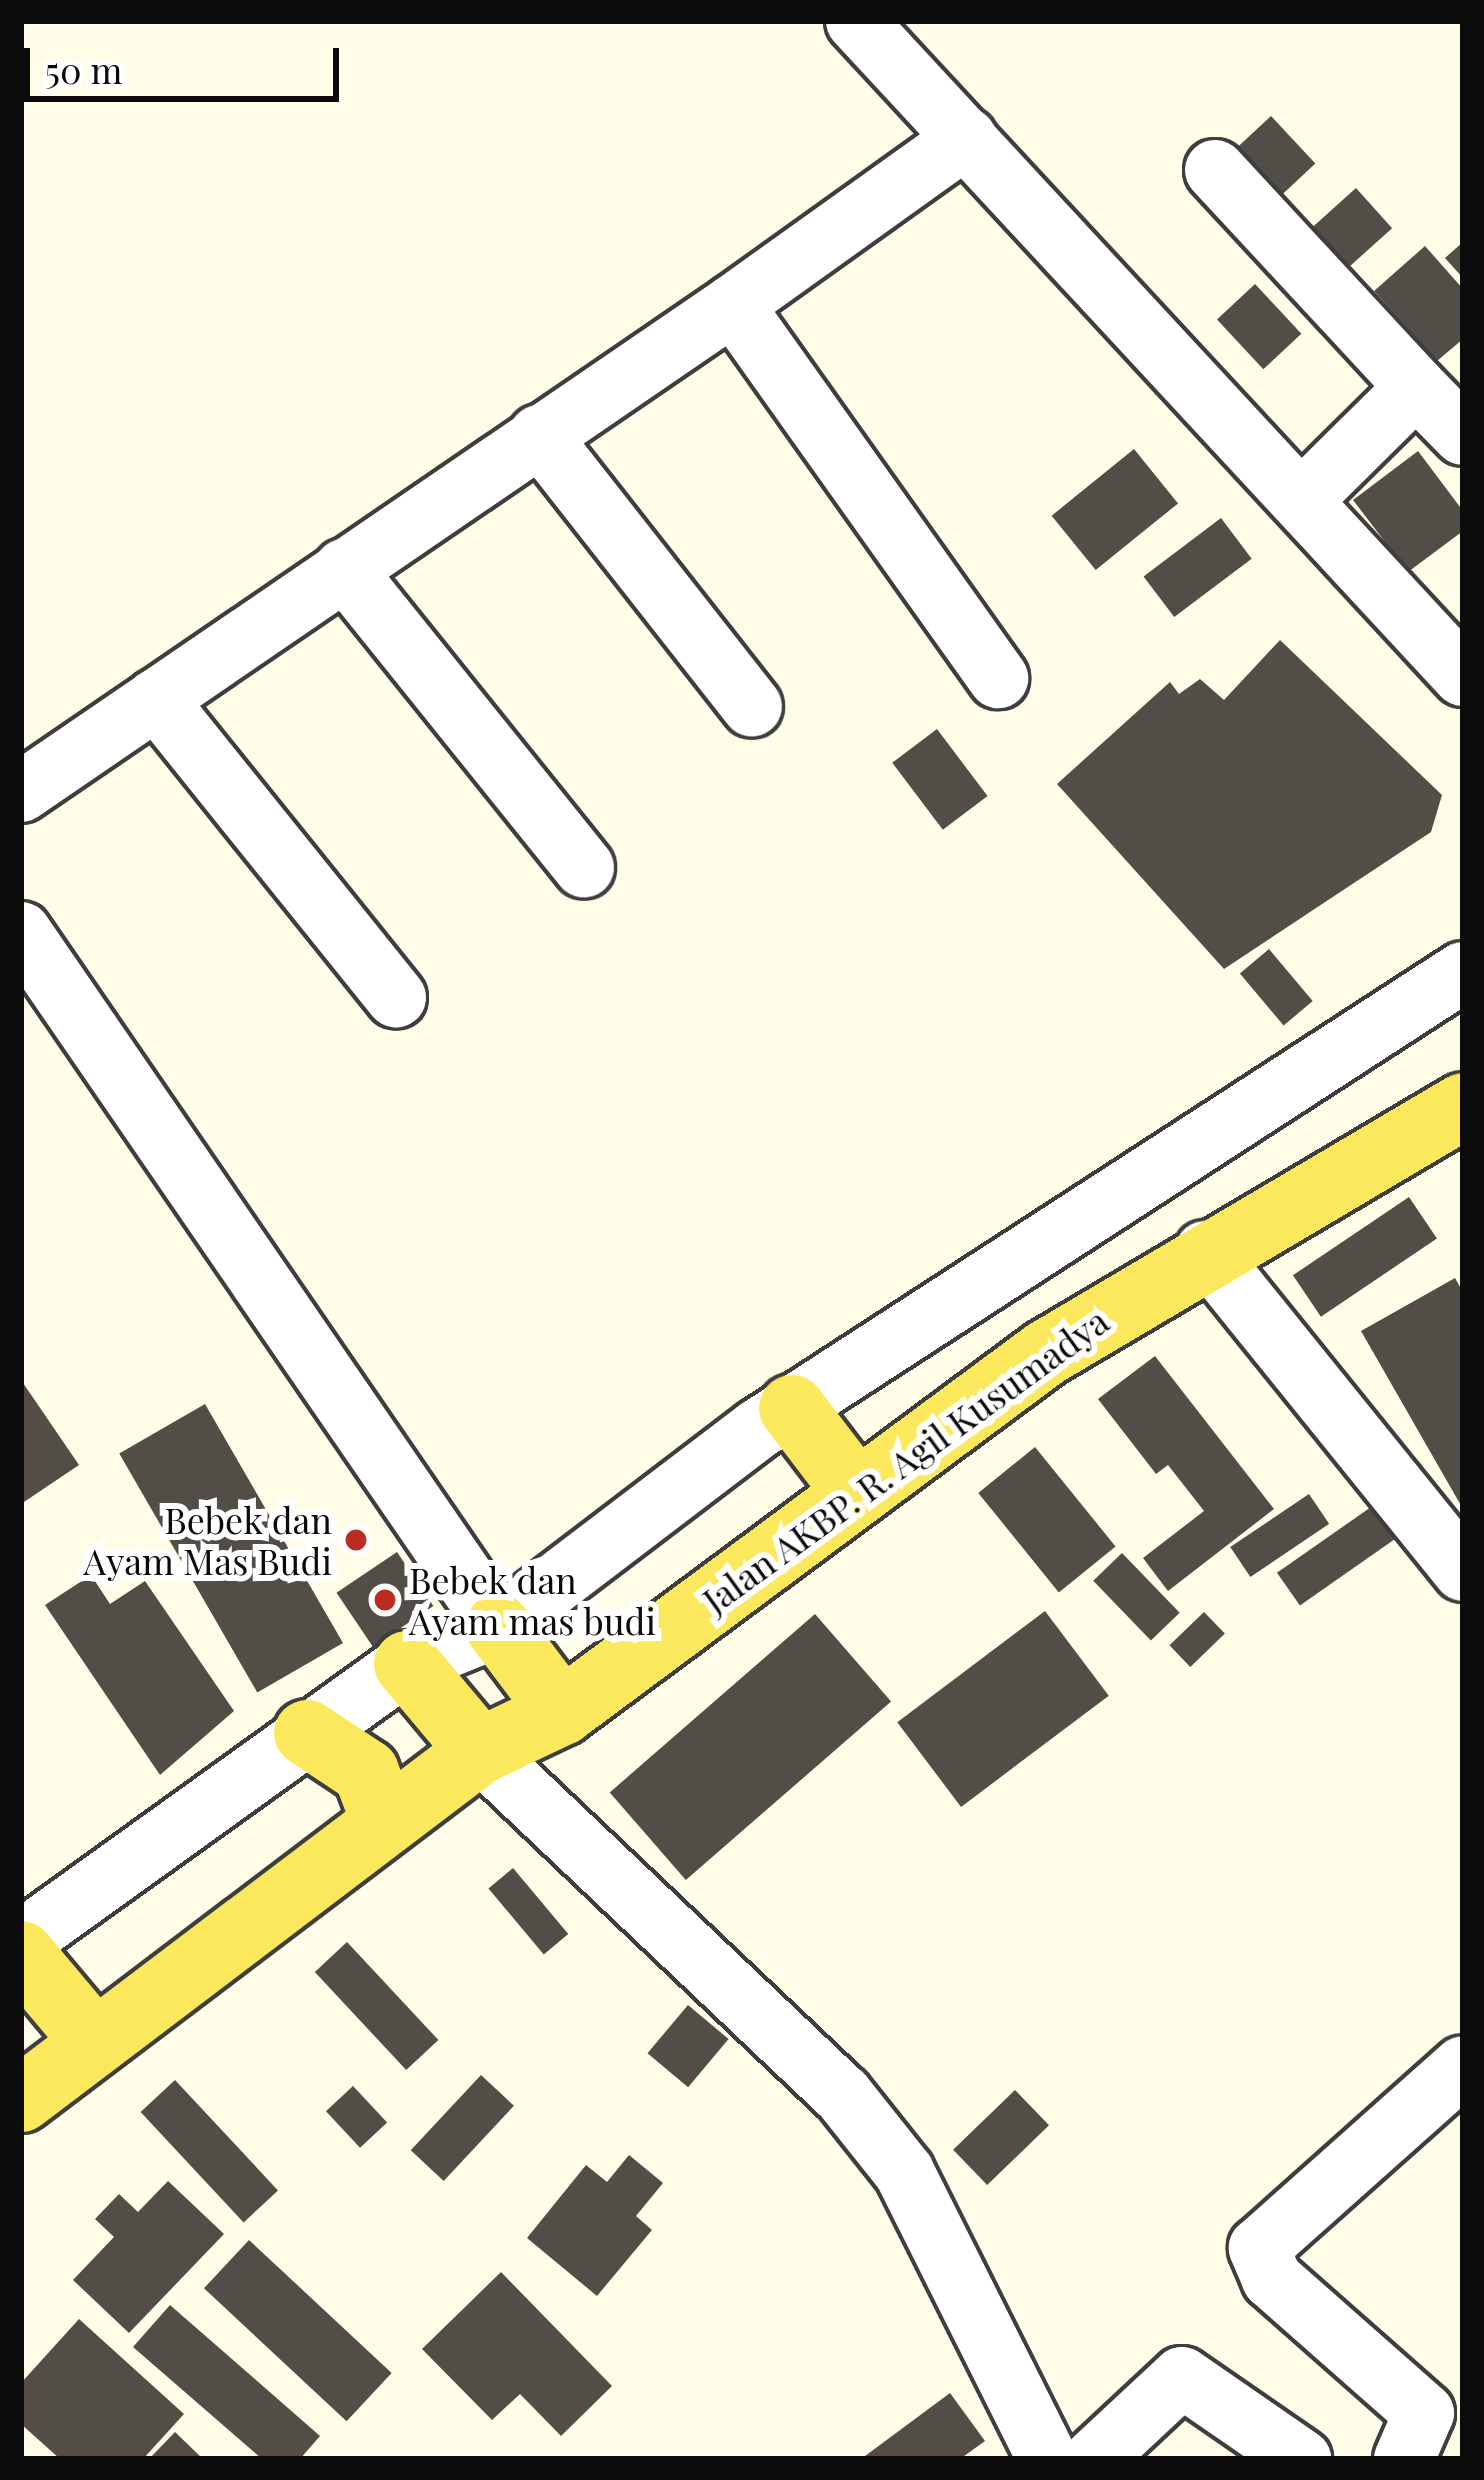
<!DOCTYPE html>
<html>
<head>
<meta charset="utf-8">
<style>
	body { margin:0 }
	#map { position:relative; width:1484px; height:2480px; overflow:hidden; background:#fffde8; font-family:"Playfair Display",serif }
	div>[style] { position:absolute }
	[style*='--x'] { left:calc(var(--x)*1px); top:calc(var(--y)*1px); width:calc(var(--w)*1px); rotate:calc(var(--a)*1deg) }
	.building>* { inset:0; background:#534d47; transform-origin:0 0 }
	.roads { filter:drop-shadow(3px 0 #3e3e3e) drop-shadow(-3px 0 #3e3e3e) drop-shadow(0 3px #3e3e3e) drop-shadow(0 -3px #3e3e3e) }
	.minor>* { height:60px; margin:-30px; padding:0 30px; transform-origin:30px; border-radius:30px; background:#fff }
	.major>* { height:66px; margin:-33px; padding:0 33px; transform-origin:33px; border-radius:33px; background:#fce85c }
	.dots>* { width:33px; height:33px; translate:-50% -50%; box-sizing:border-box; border:6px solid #fff; border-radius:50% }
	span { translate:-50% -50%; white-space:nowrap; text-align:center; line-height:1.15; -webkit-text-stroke:12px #fff; paint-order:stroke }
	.street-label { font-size:36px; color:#0b0b0b }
	.poi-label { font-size:36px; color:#0b0b0b }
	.right { translate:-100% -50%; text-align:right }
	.left { translate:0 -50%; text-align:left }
	.frame { position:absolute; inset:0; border:24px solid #0b0b0b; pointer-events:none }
	.scale { position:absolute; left:24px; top:48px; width:315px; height:54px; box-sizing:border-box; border:6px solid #0b0b0b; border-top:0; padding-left:15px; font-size:36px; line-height:42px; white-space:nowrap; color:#0b0b0b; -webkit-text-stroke:9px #fff; paint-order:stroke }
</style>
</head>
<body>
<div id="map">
	<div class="building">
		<i style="left:1271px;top:116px;width:65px;height:57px;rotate:47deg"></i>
		<i style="left:1356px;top:188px;width:54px;height:80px;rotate:48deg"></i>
		<i style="clip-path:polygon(1463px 242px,1463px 278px,1445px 258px)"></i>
		<i style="clip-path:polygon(1425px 246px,1463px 289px,1463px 339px,1437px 361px,1374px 291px)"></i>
		<i style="left:1255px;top:284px;width:68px;height:52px;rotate:47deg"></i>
		<i style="left:1134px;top:449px;width:70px;height:106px;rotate:51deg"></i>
		<i style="clip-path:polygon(1418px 451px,1463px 511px,1463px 531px,1408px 572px,1353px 500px)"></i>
		<i style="left:1221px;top:518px;width:51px;height:97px;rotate:53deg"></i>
		<i style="clip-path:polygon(1280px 640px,1442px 795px,1431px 832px,1224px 969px,1057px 784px,1170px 682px,1179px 694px,1200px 679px,1224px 700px)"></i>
		<i style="left:937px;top:729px;width:84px;height:56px;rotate:53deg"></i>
		<i style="left:1269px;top:949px;width:68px;height:38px;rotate:50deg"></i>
		<i style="left:1409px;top:1197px;width:50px;height:140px;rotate:56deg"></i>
		<i style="clip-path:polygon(1455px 1278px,1463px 1292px,1463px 1509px,1361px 1331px)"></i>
		<i style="clip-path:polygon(1155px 1356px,1274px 1509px,1168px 1591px,1143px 1558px,1204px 1511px,1168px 1465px,1156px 1474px,1098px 1399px)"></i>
		<i style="clip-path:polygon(21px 1380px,79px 1465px,21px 1504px)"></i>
		<i style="left:205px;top:1404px;width:276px;height:99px;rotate:60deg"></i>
		<i style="left:1035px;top:1447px;width:128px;height:73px;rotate:51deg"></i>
		<i style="left:1309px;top:1494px;width:36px;height:95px;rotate:56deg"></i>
		<i style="left:1381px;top:1500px;width:40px;height:127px;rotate:55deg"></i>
		<i style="left:397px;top:1552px;width:65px;height:73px;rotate:56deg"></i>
		<i style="left:1122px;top:1553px;width:83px;height:40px;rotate:46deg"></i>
		<i style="clip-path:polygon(91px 1575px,110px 1604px,145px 1581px,234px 1711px,160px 1775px,45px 1605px)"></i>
		<i style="left:1045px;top:1611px;width:106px;height:185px;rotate:53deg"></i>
		<i style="left:1204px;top:1612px;width:30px;height:48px;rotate:46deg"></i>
		<i style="left:815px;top:1614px;width:116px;height:272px;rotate:49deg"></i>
		<i style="left:513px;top:1868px;width:86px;height:32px;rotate:50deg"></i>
		<i style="left:347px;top:1942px;width:134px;height:44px;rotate:47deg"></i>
		<i style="left:688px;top:2005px;width:53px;height:63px;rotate:40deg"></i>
		<i style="left:481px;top:2075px;width:45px;height:103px;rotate:43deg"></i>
		<i style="left:175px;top:2080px;width:151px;height:47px;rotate:47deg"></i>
		<i style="left:353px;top:2086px;width:50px;height:37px;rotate:47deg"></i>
		<i style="left:1015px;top:2090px;width:49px;height:86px;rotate:46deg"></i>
		<i style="clip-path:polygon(629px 2155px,663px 2183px,636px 2216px,652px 2230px,597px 2296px,527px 2238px,586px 2165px,607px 2182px)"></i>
		<i style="clip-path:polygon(168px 2181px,224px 2234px,129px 2333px,73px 2280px,114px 2237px,95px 2219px,119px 2194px,138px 2212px)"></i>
		<i style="left:249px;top:2240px;width:195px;height:66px;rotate:43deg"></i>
		<i style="clip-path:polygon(501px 2272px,612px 2386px,561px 2436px,520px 2394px,492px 2420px,422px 2349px)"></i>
		<i style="clip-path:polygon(170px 2305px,320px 2436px,300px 2459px,262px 2459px,133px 2347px)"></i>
		<i style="clip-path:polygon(79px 2319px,184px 2414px,143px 2459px,60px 2459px,21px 2424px,21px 2383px)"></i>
		<i style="clip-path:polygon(950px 2393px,985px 2441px,960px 2459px,861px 2459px)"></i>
		<i style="clip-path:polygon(175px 2432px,203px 2459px,149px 2459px)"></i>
	</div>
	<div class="roads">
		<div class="minor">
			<i style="--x:856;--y:21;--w:893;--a:47.18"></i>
			<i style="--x:1215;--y:170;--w:296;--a:47.2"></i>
			<i style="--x:1416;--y:387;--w:156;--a:135.3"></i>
			<i style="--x:733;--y:305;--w:287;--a:-35.6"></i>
			<i style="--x:1416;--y:387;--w:67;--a:45.6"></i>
			<i style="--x:539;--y:435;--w:345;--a:51.9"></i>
			<i style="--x:344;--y:569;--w:383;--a:51.2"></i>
			<i style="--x:156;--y:699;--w:383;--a:51.2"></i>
			<i style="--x:21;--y:792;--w:863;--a:-34.37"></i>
			<i style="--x:733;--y:305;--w:458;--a:54.6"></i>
			<i style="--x:21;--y:932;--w:843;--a:55.54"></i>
			<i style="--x:1205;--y:1251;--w:411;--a:51.1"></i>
			<i style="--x:480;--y:1751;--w:499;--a:43.5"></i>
			<i style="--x:842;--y:2094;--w:100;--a:51.5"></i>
			<i style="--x:904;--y:2172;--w:321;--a:63.4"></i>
			<i style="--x:21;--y:1941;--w:475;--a:-35.7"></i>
			<i style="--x:407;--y:1664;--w:98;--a:-22.1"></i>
			<i style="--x:498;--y:1627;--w:327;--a:-37.3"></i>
			<i style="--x:758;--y:1429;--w:840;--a:-32.95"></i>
			<i style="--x:1094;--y:2459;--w:120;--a:-43"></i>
			<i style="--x:1182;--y:2377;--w:145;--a:34.6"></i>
			<i style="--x:1404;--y:2459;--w:50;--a:-66.5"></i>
			<i style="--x:1424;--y:2413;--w:203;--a:-138.6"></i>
			<i style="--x:1272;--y:2279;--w:34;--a:-113"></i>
			<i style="--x:1259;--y:2248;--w:273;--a:-41.7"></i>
		</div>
		<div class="major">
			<i style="--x:792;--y:1408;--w:102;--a:52.6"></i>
			<i style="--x:498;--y:1627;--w:106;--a:53"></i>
			<i style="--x:407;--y:1664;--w:114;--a:50"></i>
			<i style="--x:307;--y:1733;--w:71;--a:33.5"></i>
			<i style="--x:366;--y:1772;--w:54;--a:69.6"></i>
			<i style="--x:21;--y:1954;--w:114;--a:50"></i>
			<i style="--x:21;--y:2099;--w:576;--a:-37.17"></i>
			<i style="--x:480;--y:1751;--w:91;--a:-25.4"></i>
			<i style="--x:562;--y:1712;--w:603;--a:-36.57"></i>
			<i style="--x:1046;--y:1353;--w:485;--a:-30.6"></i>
		</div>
	</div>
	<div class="dots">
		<i style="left:356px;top:1540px;background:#bc2d21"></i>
		<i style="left:385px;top:1600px;background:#bc2d21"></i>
	</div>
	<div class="street-label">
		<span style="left:905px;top:1460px;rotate:-36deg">Jalan AKBP. R. Agil Kusumadya</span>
	</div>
	<div class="poi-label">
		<span class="right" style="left:332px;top:1540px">Bebek dan<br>Ayam Mas Budi</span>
		<span class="left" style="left:409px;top:1600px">Bebek dan<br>Ayam mas budi</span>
	</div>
	<div class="frame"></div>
	<div class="scale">50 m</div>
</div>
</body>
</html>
